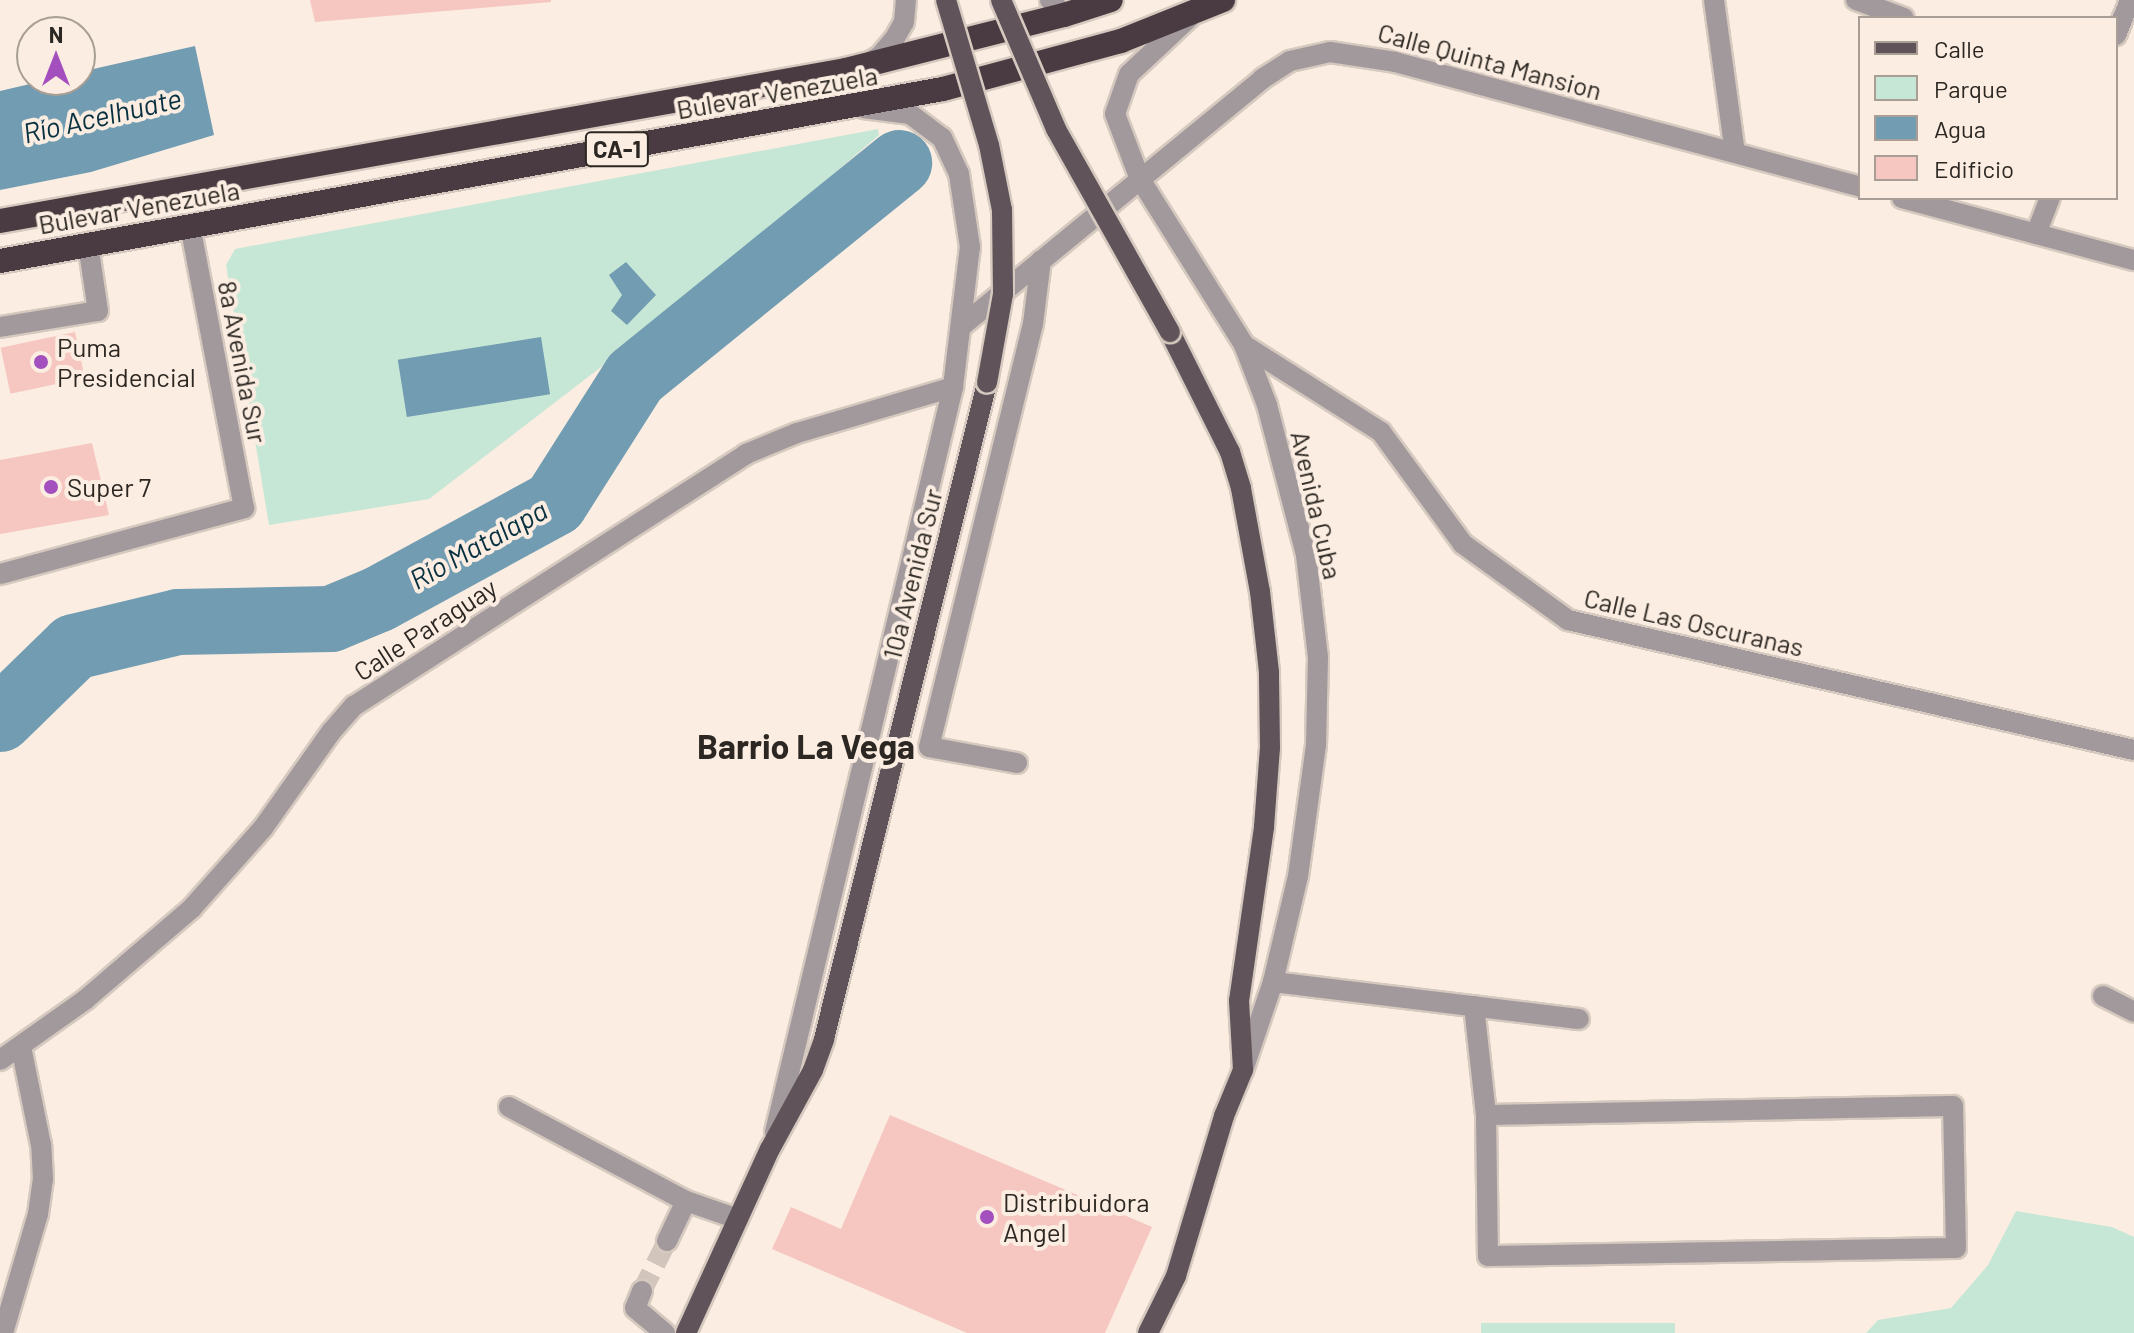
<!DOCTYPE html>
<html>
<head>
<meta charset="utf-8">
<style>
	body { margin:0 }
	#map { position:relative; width:2134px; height:1333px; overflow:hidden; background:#fbede1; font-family:Barlow,sans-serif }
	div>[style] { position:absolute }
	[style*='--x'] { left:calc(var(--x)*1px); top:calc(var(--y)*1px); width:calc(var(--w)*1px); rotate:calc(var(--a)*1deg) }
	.green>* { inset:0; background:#c7e7d6; transform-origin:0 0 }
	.water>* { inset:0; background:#719cb1; transform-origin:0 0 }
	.river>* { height:66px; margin:-33px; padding:0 33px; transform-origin:33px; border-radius:33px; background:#719cb1 }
	.building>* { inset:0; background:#f6c6c1; transform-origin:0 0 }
	.minor-tunnel>* { height:20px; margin-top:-10px; transform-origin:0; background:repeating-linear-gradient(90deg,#d2c5bb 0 20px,transparent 0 30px) }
	.roads { filter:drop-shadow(2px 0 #d6c9bf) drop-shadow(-2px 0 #d6c9bf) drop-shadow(0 2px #d6c9bf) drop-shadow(0 -2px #d6c9bf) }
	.minor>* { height:20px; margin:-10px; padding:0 10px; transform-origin:10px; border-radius:10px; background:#a1999c }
	.major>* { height:20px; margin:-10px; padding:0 10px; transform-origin:10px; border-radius:10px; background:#605359 }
	.highway>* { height:24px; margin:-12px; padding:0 12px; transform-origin:12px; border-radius:12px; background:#493b41 }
	.bridges { filter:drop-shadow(2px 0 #d6c9bf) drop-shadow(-2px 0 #d6c9bf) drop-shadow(0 2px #d6c9bf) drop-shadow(0 -2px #d6c9bf) }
	.major-bridge>* { height:20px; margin:-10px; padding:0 10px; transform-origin:10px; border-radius:10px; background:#605359 }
	.dots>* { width:22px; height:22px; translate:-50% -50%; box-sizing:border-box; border:4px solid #fbede1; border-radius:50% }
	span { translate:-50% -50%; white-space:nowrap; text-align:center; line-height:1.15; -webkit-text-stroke:8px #fbede1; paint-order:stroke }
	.shield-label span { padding:2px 6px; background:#fbede1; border:2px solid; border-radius:6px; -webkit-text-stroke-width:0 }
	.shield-label { font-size:24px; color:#2c2722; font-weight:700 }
	.street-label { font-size:26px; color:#2c2722 }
	.poi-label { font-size:26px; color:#2c2722 }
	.left { translate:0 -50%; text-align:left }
	.water-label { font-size:28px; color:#073040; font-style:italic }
	.district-label { font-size:34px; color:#2c2722; font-weight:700 }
	.legend { position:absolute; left:1858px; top:16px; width:260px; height:184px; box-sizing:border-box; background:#fbede1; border:2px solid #a89e95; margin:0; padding:10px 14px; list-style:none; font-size:24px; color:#2c2722 }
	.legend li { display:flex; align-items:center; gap:16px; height:40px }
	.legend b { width:40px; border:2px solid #a89e95 }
	.north { position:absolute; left:16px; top:16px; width:80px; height:80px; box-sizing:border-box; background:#fbede1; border:2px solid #a89e95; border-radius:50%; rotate:0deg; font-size:22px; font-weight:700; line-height:32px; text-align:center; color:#2c2722 }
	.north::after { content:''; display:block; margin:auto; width:28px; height:36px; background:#a44fbe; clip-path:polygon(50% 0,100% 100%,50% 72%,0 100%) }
</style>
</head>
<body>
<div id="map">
	<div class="green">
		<i style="clip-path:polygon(878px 129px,879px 135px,665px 318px,429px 499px,269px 525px,226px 265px,235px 249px)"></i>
		<i style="clip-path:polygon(2016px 1211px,2112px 1227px,2134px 1237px,2134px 1333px,1866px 1333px,1878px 1320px,1951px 1308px,1988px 1265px)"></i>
		<i style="left:1481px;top:1323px;width:194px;height:11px"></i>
	</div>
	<div class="water">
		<i style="clip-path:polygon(195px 46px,214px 135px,91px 172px,0 190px,0 91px,47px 80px,80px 80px,80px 72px)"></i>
		<i style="clip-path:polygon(626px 262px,656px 295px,627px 325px,611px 311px,622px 295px,609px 275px)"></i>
		<i style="left:541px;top:337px;width:58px;height:145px;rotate:81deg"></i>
	</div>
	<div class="river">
		<i style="--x:0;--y:719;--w:103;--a:-44.2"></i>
		<i style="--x:74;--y:647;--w:107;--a:-13.5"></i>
		<i style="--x:178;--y:622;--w:153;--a:-1.1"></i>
		<i style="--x:331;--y:619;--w:52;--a:-22.6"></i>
		<i style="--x:379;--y:599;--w:200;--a:-28.6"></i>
		<i style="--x:555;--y:503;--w:149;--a:-57.6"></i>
		<i style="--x:635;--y:377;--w:340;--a:-39"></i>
	</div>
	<div class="building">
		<i style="clip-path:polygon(310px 0,551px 0,551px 2px,315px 22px)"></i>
		<i style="left:75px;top:332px;width:47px;height:76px;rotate:78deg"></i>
		<i style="clip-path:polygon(92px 443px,109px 515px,0 534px,0 460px)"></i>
		<i style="clip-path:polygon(890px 1115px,1152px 1227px,1105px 1333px,967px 1333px,772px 1249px,791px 1207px,841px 1229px)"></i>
	</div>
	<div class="minor-tunnel">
		<i style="--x:642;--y:1291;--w:56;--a:-63.4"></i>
	</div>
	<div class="roads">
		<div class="minor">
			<i style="--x:1050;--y:0;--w:21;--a:47"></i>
			<i style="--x:1714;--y:0;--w:154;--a:82.2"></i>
			<i style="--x:1856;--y:0;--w:51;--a:20.6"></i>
			<i style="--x:1190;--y:17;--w:83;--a:136.9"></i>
			<i style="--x:1129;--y:74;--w:42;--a:109.3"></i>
			<i style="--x:1115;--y:114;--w:70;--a:69"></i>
			<i style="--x:1140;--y:179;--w:196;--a:57.9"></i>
			<i style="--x:1244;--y:345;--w:64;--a:69"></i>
			<i style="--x:1267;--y:405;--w:155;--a:75.4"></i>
			<i style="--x:1306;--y:555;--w:103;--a:83.3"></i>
			<i style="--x:1318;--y:657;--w:88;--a:91.3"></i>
			<i style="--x:1316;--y:745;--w:132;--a:97.8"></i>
			<i style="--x:1298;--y:876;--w:109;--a:103.3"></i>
			<i style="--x:1273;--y:982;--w:93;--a:108.8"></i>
			<i style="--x:2116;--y:35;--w:38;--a:-68"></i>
			<i style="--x:870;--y:62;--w:12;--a:-31"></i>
			<i style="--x:880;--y:56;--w:23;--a:-50"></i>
			<i style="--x:895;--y:38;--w:18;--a:-61"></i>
			<i style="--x:904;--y:22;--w:22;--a:-85"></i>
			<i style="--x:1902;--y:198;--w:240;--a:15"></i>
			<i style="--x:2036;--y:234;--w:39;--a:-69"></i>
			<i style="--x:963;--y:325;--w:387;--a:-39.4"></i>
			<i style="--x:1262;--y:79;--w:33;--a:-33"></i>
			<i style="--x:1290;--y:61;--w:41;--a:-12.7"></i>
			<i style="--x:1330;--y:52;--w:66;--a:8.7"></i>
			<i style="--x:1395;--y:62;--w:482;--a:15"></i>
			<i style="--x:0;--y:327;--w:99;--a:-9.3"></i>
			<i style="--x:98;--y:311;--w:68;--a:-98.5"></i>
			<i style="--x:1244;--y:345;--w:162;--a:32.4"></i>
			<i style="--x:1381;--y:432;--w:139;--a:53.8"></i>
			<i style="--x:1463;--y:544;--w:130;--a:35.9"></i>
			<i style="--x:1568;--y:620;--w:581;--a:12.94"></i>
			<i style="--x:0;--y:574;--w:253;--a:-15.1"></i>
			<i style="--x:244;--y:508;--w:288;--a:-100.8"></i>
			<i style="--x:1017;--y:763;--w:89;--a:-169.7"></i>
			<i style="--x:929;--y:747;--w:436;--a:-76.2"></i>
			<i style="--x:1033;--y:324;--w:64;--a:-82.9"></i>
			<i style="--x:1273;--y:982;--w:308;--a:6.9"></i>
			<i style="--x:2103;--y:996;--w:35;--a:27"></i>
			<i style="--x:1474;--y:1006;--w:110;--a:83.7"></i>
			<i style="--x:1486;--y:1115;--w:141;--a:89.2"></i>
			<i style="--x:1488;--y:1256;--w:468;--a:-1"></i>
			<i style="--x:1956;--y:1248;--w:142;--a:-91.2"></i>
			<i style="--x:1953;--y:1106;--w:467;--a:178.9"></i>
			<i style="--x:0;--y:1060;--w:105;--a:-35.3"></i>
			<i style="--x:86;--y:999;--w:140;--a:-40.6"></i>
			<i style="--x:192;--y:908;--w:107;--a:-48.4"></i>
			<i style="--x:263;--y:828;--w:118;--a:-54.7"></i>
			<i style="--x:331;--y:732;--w:35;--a:-49"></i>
			<i style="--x:354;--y:706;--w:466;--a:-32.7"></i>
			<i style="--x:746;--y:454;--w:55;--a:-22.4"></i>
			<i style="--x:797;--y:433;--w:163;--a:-16.4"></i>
			<i style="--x:509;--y:1107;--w:200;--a:28"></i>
			<i style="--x:686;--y:1201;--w:55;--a:19.1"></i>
			<i style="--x:775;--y:1132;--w:766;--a:-76.56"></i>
			<i style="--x:953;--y:387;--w:141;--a:-83.1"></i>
			<i style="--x:970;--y:247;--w:74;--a:-98.6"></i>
			<i style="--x:959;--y:174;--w:40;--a:-115"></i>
			<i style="--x:942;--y:138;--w:40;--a:-143"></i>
			<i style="--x:910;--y:114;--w:47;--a:-172.7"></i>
			<i style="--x:667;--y:1241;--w:44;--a:-64.6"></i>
			<i style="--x:642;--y:1291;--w:18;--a:112"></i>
			<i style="--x:635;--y:1308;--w:39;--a:40"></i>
			<i style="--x:3;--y:1333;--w:124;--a:-73.6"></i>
			<i style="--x:38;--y:1214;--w:35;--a:-82"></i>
			<i style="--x:43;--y:1179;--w:34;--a:-93"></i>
			<i style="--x:41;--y:1145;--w:100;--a:-101.5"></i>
		</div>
		<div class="major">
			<i style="--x:686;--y:1333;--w:202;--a:-65.5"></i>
			<i style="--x:770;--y:1149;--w:90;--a:-61.4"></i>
			<i style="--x:813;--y:1070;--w:33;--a:-70"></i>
			<i style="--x:824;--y:1039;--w:676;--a:-76.05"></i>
			<i style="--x:1148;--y:1333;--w:64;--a:-63.8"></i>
			<i style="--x:1176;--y:1276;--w:167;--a:-73.3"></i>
			<i style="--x:1224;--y:1116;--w:50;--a:-67.6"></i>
			<i style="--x:1243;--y:1070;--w:69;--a:-93.3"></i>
			<i style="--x:1239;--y:1001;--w:176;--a:-81.8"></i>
			<i style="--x:1264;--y:827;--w:79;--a:-85.7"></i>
			<i style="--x:1270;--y:748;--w:76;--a:-90.8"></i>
			<i style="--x:1269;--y:672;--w:81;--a:-96.4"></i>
			<i style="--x:1260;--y:592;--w:106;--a:-100.4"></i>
			<i style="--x:1241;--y:488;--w:38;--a:-107"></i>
			<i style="--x:1230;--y:452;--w:134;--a:-116.6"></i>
		</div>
		<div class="highway">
			<i style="--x:0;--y:221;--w:859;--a:-10.12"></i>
			<i style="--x:846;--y:70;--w:225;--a:-14.2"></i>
			<i style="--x:1064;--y:15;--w:49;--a:-17.7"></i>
			<i style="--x:0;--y:261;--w:959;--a:-10.34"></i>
			<i style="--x:943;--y:89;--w:184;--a:-15.1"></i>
			<i style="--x:1121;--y:41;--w:110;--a:-21.9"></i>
		</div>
	</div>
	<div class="bridges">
		<div class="major-bridge">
			<i style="--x:946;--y:0;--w:151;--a:73.5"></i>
			<i style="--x:989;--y:145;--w:66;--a:78.7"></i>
			<i style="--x:1002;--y:210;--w:84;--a:89.3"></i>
			<i style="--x:1003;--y:294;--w:90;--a:100.2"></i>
			<i style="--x:1001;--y:0;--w:140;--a:66.9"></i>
			<i style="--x:1056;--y:129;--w:233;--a:60.7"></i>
		</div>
	</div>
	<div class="dots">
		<i style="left:41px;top:362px;background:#a44fbe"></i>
		<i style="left:51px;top:487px;background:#a44fbe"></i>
		<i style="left:987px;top:1217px;background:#a44fbe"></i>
	</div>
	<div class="shield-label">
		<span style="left:617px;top:149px">CA-1</span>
	</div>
	<div class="street-label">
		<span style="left:1490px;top:61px;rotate:15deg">Calle Quinta Mansion</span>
		<span style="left:777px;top:92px;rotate:-10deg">Bulevar Venezuela</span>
		<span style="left:139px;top:207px;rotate:-10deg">Bulevar Venezuela</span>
		<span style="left:243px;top:362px;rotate:79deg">8a Avenida Sur</span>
		<span style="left:1317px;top:505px;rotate:77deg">Avenida Cuba</span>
		<span style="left:912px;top:574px;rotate:-76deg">10a Avenida Sur</span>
		<span style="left:1694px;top:622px;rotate:13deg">Calle Las Oscuranas</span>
		<span style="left:425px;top:629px;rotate:-33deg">Calle Paraguay</span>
	</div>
	<div class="poi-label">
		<span class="left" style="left:57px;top:362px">Puma<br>Presidencial</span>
		<span class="left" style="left:67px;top:487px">Super 7</span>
		<span class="left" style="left:1003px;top:1217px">Distribuidora<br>Angel</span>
	</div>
	<div class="water-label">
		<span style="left:102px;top:115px;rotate:-13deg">Río Acelhuate</span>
		<span style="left:478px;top:544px;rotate:-29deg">Río Matalapa</span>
	</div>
	<div class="district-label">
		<span style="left:806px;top:746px">Barrio La Vega</span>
	</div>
	<ul class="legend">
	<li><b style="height:10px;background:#605359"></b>Calle</li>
	<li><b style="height:22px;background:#c7e7d6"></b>Parque</li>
	<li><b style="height:22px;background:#719cb1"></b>Agua</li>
	<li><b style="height:22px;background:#f6c6c1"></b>Edificio</li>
	</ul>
	<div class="north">N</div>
</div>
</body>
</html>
